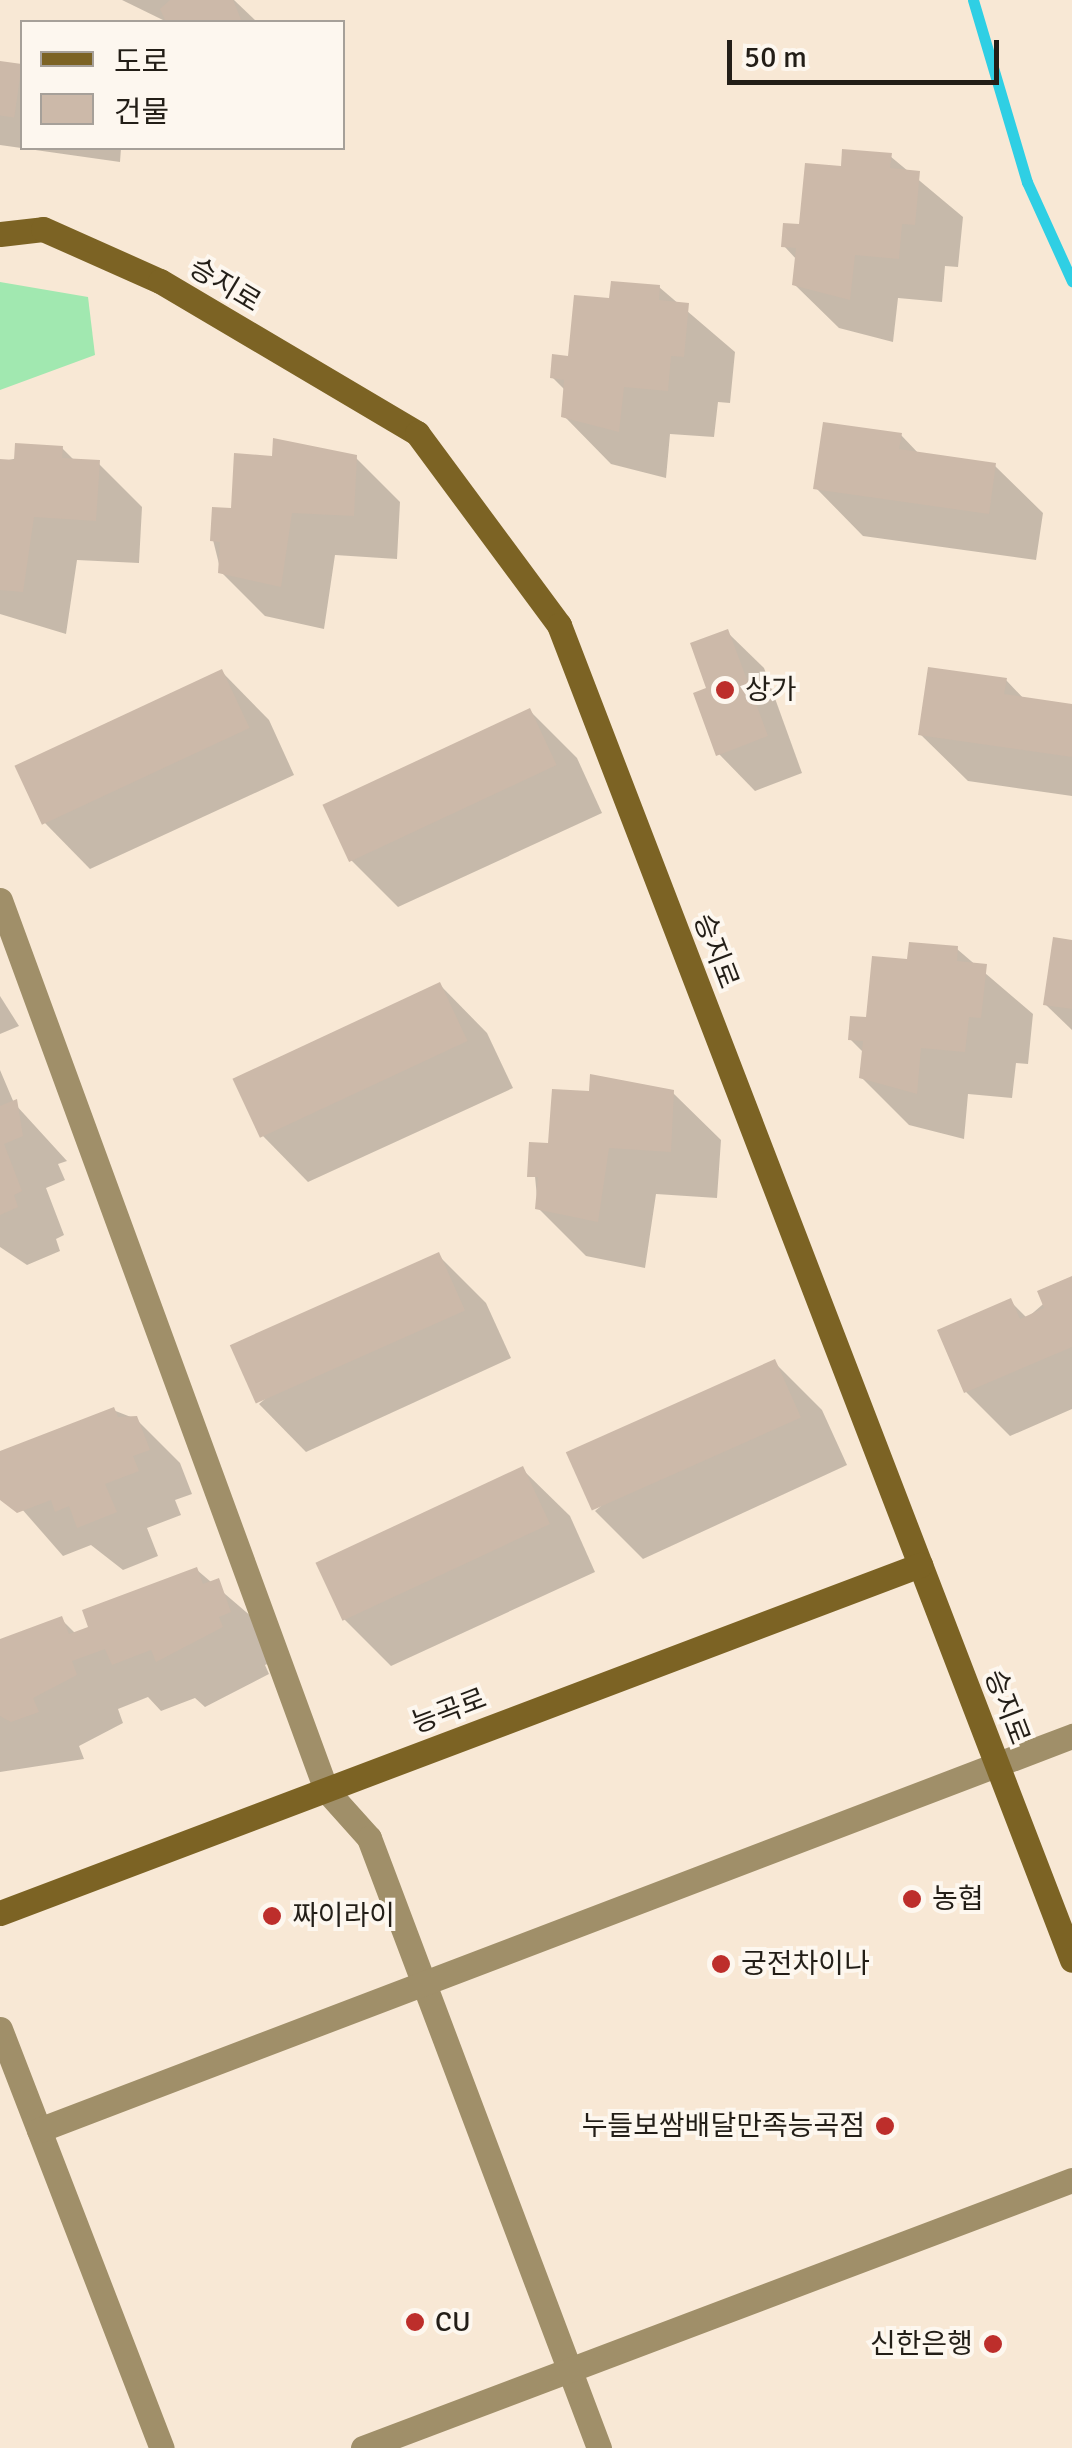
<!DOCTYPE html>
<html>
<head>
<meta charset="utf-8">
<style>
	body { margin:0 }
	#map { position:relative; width:1072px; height:2448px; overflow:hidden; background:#f8e8d5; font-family:Signika,"Noto Sans KR",sans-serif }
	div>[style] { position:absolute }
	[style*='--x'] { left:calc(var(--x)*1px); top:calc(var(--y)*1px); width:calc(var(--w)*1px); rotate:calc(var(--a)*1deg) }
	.green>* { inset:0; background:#a1e8b0 }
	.shadow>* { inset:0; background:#0003 }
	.stream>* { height:11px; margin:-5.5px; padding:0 5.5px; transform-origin:5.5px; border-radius:5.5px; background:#2fcfe4 }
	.building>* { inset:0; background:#ccb9a9; transform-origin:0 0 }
	.street>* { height:25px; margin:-12.5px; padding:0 12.5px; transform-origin:12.5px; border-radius:12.5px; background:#a08f69 }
	.secondary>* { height:25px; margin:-12.5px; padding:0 12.5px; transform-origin:12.5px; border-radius:12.5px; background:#7c6324 }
	.dots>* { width:28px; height:28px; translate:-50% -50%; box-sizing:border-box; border:5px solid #fdf7ef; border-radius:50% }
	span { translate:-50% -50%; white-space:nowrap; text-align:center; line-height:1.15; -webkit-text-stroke:8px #fdf7ef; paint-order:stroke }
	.street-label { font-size:28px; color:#231e17 }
	.poi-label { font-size:28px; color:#231e17 }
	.left { translate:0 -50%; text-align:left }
	.right { translate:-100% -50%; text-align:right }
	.legend { position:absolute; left:20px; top:20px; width:325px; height:130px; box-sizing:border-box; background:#fdf7ef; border:2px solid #a6a099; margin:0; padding:12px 18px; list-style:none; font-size:30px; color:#231e17 }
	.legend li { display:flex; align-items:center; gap:20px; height:50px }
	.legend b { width:50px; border:2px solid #a6a099 }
	.scale { position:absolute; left:727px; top:40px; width:272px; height:45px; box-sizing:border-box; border:5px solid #231e17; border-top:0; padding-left:12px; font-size:30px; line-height:35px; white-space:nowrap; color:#231e17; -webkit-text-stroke:8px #fdf7ef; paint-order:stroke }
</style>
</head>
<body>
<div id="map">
	<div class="green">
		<i style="clip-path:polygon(0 282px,88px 297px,95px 355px,0 390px)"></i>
	</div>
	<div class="shadow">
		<i style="clip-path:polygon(122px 0,234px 0,257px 22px,167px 22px)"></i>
		<i style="clip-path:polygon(0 63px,22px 67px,22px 148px,121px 148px,120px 162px,0 145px)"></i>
		<i style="clip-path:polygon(890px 156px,963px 217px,958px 267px,945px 266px,942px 302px,898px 298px,893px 342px,839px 328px,795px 285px,797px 260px,784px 246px,843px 169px)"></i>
		<i style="clip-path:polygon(659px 287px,735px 352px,730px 403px,718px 402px,714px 437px,670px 434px,666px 478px,611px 464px,564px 416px,566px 391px,552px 377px,611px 301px)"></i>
		<i style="clip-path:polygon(901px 435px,920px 455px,995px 466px,1043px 513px,1036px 560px,863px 536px,816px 488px)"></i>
		<i style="clip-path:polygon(62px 448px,75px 461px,98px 463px,142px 507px,139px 563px,77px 560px,66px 634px,0 614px,0 462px)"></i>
		<i style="clip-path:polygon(356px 458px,400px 502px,397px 559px,335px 555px,324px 629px,265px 616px,221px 572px,213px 540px,234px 511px)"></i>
		<i style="clip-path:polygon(727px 632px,764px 668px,802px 773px,755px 791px,719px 754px,709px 689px)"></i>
		<i style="clip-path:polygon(222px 672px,269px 720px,294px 775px,90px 869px,43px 821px)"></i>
		<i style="clip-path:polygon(1006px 680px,1025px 700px,1072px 707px,1072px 796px,968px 781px,920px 734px)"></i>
		<i style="clip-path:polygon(530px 711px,577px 758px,602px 813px,398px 907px,351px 860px)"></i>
		<i style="clip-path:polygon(1072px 942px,1072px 1030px,1045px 1004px)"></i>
		<i style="clip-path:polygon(957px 949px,1033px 1014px,1028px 1064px,1016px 1063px,1012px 1098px,968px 1094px,964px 1139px,909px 1125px,862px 1078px,864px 1053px,850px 1039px,909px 962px)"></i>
		<i style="clip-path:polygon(440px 985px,487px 1033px,513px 1088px,308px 1182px,261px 1134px)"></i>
		<i style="clip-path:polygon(0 996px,19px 1026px,0 1034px)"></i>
		<i style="clip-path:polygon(0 1070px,14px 1103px,67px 1161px,58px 1164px,65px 1180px,46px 1188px,64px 1235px,56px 1239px,60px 1251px,27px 1265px,0 1247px)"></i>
		<i style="clip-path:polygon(673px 1093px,721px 1140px,717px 1198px,656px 1194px,645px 1268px,586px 1256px,538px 1208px,532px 1145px,550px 1146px)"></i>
		<i style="clip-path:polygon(438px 1255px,486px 1303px,511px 1358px,306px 1452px,259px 1404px)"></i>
		<i style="clip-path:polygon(1072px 1279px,1072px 1409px,1010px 1436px,966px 1392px,1010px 1301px,1027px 1318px)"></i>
		<i style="clip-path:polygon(774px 1362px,822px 1410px,847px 1465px,643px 1559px,595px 1511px)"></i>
		<i style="clip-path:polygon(113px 1410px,136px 1419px,180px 1463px,192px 1494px,175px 1500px,181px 1515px,147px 1528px,158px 1556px,123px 1570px,91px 1545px,63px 1556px,0 1484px,0 1454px)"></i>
		<i style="clip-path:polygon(522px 1469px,570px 1516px,595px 1572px,391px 1666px,343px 1618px)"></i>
		<i style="clip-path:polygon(197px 1570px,266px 1629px,277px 1660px,265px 1665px,269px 1674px,205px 1707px,195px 1698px,161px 1711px,148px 1697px,118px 1709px,123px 1723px,79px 1746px,84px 1759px,0 1772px,0 1642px,61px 1619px,76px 1634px)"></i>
	</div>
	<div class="stream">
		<i style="--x:973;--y:0;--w:190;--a:73.5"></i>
		<i style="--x:1027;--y:182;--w:109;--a:65.6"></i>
	</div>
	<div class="building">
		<i style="clip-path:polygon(170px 0,233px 0,242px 22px,166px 22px,160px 9px)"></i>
		<i style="left:0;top:61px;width:22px;height:54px;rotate:8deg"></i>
		<i style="clip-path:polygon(842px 149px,892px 153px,890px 168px,920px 171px,915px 225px,902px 224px,899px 259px,855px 255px,850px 300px,792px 285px,796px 248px,781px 247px,783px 223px,799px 224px,805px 163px,841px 166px)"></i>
		<i style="clip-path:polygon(611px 281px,660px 285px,659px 300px,689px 303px,684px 357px,671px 356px,668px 391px,624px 387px,619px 432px,561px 417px,564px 380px,550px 378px,552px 354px,568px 356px,574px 295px,609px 298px)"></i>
		<i style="clip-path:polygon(823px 422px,902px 433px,899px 449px,996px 463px,989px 514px,813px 489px)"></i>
		<i style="clip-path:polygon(273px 438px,357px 455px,354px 516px,292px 513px,281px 587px,218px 573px,220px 542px,210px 541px,212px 507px,231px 508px,234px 453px,272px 456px)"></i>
		<i style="clip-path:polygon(15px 443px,63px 446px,62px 458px,100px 460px,96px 521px,34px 517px,23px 592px,0 590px,0 459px,14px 460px)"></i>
		<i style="clip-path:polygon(728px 629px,768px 736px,716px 756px,693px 693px,706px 688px,690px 643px)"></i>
		<i style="clip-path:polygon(928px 667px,1007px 678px,1004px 694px,1072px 704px,1072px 757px,918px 735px)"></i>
		<i style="left:222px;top:669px;width:65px;height:229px;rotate:65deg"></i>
		<i style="left:530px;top:708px;width:63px;height:229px;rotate:65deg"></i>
		<i style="clip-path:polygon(1053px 937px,1072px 940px,1072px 1009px,1043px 1005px)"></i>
		<i style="clip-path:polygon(909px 942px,958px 946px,957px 961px,987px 964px,981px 1018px,969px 1017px,965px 1052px,921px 1048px,917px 1094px,859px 1078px,863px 1041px,848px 1040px,850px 1016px,866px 1017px,872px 956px,907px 959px)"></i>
		<i style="left:440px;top:982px;width:65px;height:229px;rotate:65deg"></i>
		<i style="clip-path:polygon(590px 1074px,674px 1090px,671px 1152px,609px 1148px,598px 1222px,535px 1209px,538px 1177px,527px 1177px,529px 1142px,548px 1143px,552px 1089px,589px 1091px)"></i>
		<i style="clip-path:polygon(17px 1099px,23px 1136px,4px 1144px,22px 1191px,14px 1195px,18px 1207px,0 1215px,0 1106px)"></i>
		<i style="left:439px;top:1252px;width:64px;height:229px;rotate:66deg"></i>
		<i style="clip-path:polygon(1072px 1276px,1072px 1347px,964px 1393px,937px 1330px,1011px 1298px,1020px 1319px,1044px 1308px,1037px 1291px)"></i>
		<i style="left:775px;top:1359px;width:64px;height:229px;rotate:66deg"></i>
		<i style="clip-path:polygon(114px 1407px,118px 1417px,137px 1416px,150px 1450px,133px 1456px,139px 1471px,105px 1484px,117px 1512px,77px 1528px,69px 1506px,55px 1512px,51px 1500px,17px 1513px,0 1500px,0 1451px)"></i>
		<i style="left:523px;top:1466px;width:64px;height:229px;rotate:65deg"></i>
		<i style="clip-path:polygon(197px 1567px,203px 1584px,219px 1578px,231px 1612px,219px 1617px,223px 1627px,156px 1662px,151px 1650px,112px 1665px,105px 1649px,72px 1661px,77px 1675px,33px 1698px,39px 1712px,11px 1722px,0 1716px,0 1639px,62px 1616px,69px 1634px,88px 1627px,82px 1610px)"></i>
	</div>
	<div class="street">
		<i style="--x:0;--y:900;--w:948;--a:69.88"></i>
		<i style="--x:326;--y:1790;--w:64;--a:48.1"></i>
		<i style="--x:369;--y:1838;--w:652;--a:69.34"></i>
		<i style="--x:0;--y:2029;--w:449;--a:68.9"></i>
		<i style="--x:39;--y:2130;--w:1106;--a:-20.88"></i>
		<i style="--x:363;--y:2448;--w:758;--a:-20.71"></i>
	</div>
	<div class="secondary">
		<i style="--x:0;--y:234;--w:43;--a:-6.6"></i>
		<i style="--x:43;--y:229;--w:128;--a:24"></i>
		<i style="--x:160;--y:281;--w:299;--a:30.6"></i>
		<i style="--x:417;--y:433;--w:239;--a:53.5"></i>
		<i style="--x:559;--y:625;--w:1430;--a:68.98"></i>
		<i style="--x:0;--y:1913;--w:984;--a:-20.72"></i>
	</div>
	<div class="dots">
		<i style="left:725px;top:690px;background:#bd2e2b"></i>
		<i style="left:912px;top:1899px;background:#bd2e2b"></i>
		<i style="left:272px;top:1916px;background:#bd2e2b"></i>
		<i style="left:721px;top:1964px;background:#bd2e2b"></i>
		<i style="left:885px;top:2126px;background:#bd2e2b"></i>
		<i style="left:415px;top:2322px;background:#bd2e2b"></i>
		<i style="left:993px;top:2344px;background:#bd2e2b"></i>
	</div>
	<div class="street-label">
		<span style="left:225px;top:285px;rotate:31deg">승지로</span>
		<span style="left:716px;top:951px;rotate:69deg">승지로</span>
		<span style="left:1007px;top:1707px;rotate:69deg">승지로</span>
		<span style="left:449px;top:1711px;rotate:-21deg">능곡로</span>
	</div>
	<div class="poi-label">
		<span class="left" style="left:745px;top:690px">상가</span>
		<span class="left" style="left:932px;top:1899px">농협</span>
		<span class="left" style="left:292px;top:1916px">짜이라이</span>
		<span class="left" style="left:741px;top:1964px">궁전차이나</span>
		<span class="right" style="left:865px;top:2126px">누들보쌈배달만족능곡점</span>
		<span class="left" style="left:435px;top:2322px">CU</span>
		<span class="right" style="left:973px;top:2344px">신한은행</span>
	</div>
	<ul class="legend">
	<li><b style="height:12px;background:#7c6324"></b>도로</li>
	<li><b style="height:28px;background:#ccb9a9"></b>건물</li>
	</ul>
	<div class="scale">50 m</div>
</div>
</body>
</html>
